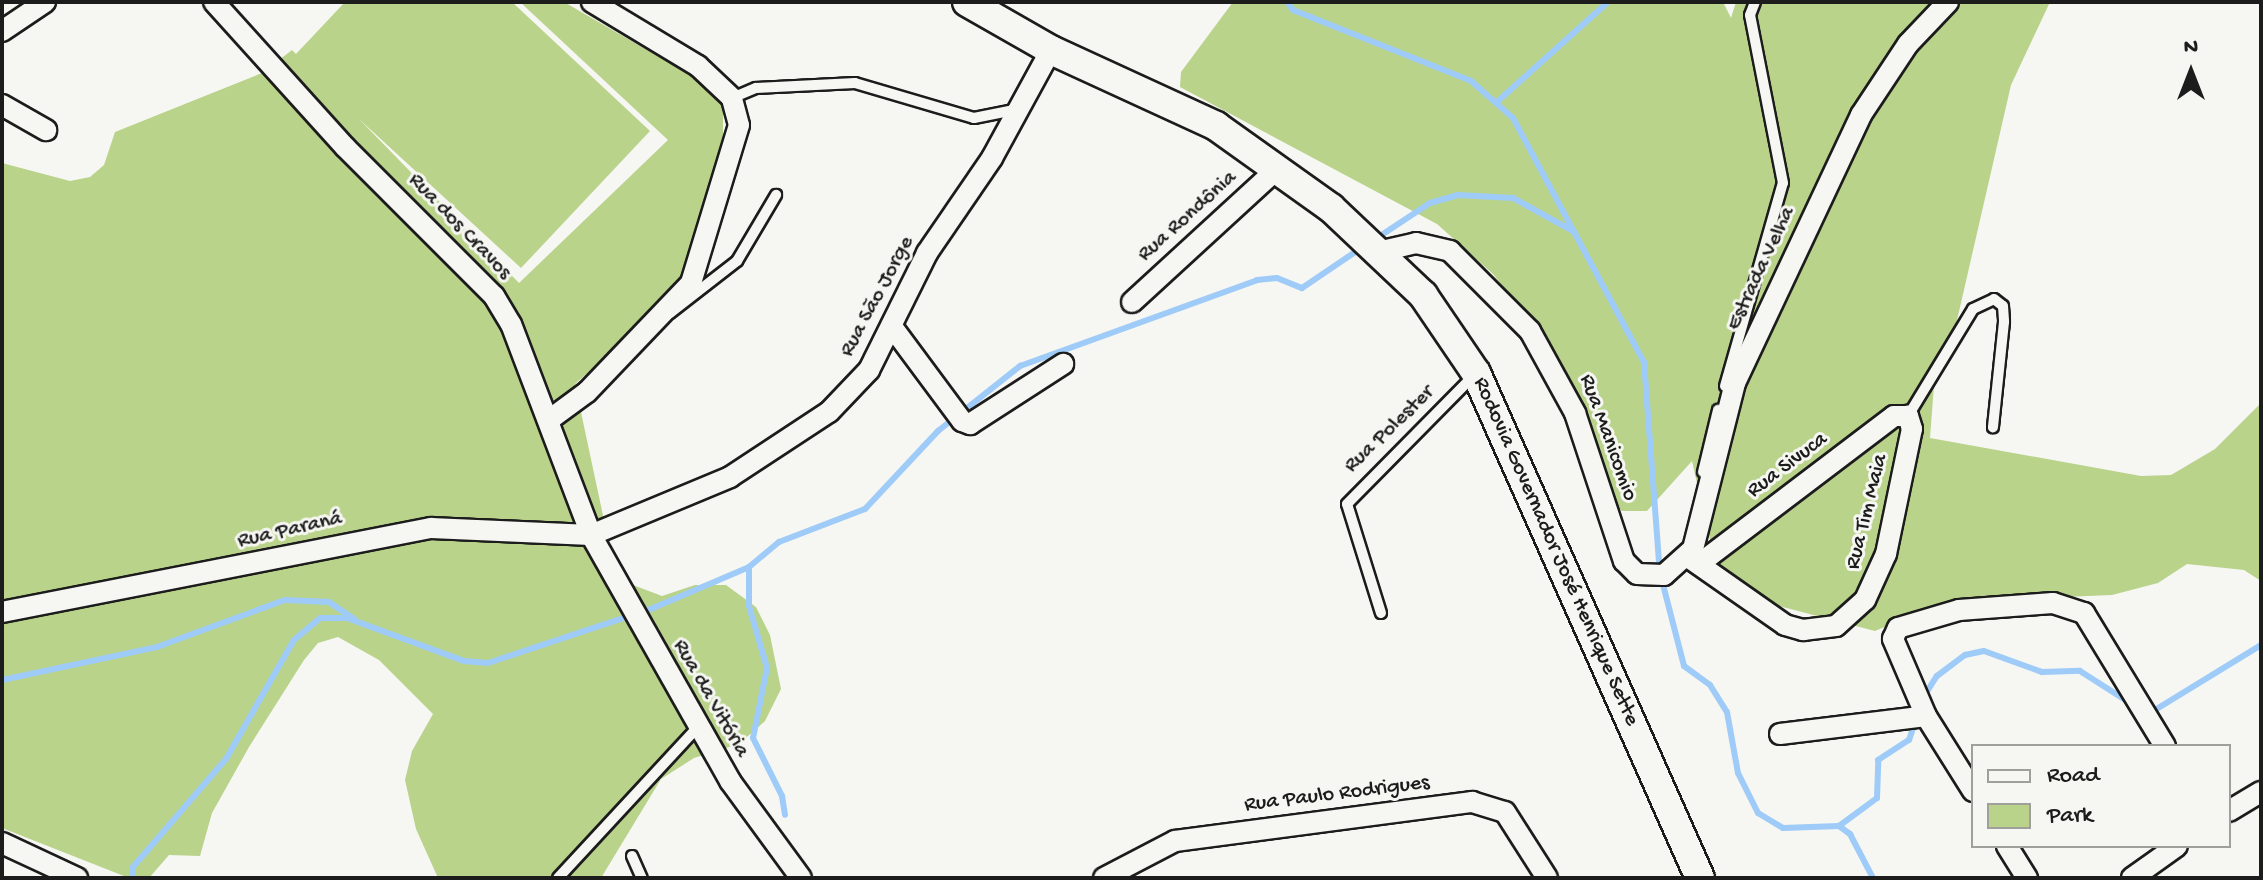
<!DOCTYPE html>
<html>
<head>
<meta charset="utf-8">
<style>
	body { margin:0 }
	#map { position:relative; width:2263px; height:880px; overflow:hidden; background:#f6f6f2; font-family:"Gochi Hand",sans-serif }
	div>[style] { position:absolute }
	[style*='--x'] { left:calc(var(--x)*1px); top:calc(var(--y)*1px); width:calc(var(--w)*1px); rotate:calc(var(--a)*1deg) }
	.green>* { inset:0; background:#b9d38b }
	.stream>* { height:6px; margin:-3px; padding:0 3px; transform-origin:3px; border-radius:3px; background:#9ecbf8 }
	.roads { filter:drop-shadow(2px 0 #1c1c1c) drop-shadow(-2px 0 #1c1c1c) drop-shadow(0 2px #1c1c1c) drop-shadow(0 -2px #1c1c1c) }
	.service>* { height:10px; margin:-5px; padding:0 5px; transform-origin:5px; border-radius:5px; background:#f6f6f2 }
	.minor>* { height:20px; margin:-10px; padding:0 10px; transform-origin:10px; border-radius:10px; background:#f6f6f2 }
	.secondary>* { height:28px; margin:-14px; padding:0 14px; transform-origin:14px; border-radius:14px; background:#f6f6f2 }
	span { translate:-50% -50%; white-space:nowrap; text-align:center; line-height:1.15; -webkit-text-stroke:6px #f6f6f2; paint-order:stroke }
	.street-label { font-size:22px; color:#1c1c1c }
	.frame { position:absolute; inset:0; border:4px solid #1c1c1c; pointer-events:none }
	.legend { position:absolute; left:1971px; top:744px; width:260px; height:104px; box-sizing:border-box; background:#f6f6f2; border:2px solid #9f9f9c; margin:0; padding:10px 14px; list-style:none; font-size:24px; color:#1c1c1c }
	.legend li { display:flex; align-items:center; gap:16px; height:40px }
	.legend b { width:40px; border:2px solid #9f9f9c }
	.north { position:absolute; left:2151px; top:32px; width:80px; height:80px; -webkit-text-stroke:6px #f6f6f2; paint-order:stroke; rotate:0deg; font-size:22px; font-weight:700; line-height:32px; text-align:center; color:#1c1c1c }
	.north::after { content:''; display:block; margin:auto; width:28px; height:36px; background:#1c1c1c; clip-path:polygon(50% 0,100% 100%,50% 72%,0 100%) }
</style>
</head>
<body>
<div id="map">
	<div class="green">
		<i style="clip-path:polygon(345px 2px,512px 2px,650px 131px,521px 268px,359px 119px,519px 283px,668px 140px,520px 2px,564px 2px,711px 87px,723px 104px,723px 147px,691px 263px,673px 297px,575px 384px,611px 553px,633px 585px,662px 596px,695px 585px,726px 585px,756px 607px,770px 635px,781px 689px,765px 721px,739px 744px,694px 758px,661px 779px,601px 878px,438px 878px,416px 829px,405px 780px,412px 751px,433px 714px,379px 660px,338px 637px,318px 643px,304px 660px,249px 747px,212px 813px,200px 856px,169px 855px,149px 878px,129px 878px,2px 828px,2px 163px,70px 181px,90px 177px,104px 165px,115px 132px,262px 73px,292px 50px,296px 54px)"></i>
		<i style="clip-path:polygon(1233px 2px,1723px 2px,1731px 18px,1736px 2px,2050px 2px,2011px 85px,1955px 329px,1935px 372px,1930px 438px,2141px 476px,2171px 475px,2215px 449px,2261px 403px,2261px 581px,2244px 570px,2187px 564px,2158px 583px,2112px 595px,1943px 602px,1875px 631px,1760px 601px,1716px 566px,1692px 461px,1647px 511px,1622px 511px,1611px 503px,1572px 384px,1552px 350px,1493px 274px,1437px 224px,1180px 87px,1181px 72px)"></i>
	</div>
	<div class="stream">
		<i style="--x:1287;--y:2;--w:10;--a:53"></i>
		<i style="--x:1293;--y:10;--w:192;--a:21.7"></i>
		<i style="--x:1471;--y:81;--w:56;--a:41.4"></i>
		<i style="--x:1513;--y:118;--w:277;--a:61.8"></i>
		<i style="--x:1644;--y:362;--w:212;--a:85.7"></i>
		<i style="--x:1660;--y:573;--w:96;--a:75.5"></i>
		<i style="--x:1684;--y:666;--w:32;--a:36"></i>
		<i style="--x:1710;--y:685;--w:32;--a:58"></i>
		<i style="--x:1727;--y:712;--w:62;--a:79.8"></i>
		<i style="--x:1738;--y:773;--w:45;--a:63.4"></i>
		<i style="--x:1758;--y:813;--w:29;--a:31"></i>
		<i style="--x:1783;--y:828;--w:56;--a:-2"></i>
		<i style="--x:1839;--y:826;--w:14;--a:36"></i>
		<i style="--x:1850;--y:834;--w:50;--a:62.4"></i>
		<i style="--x:1498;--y:101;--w:148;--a:-42"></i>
		<i style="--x:1374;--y:240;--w:67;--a:-33.5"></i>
		<i style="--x:1430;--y:203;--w:29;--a:-16"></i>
		<i style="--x:1458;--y:195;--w:55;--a:3.1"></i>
		<i style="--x:1513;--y:198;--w:68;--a:28.8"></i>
		<i style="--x:749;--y:567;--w:39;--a:90"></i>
		<i style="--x:749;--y:606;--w:65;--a:73.8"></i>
		<i style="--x:767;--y:668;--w:71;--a:101.3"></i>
		<i style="--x:753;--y:738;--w:65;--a:63.4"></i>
		<i style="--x:782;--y:796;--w:19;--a:81"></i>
		<i style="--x:2;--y:680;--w:158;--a:-12"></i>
		<i style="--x:157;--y:647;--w:136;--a:-20.2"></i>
		<i style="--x:285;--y:600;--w:44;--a:2.6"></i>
		<i style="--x:329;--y:602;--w:30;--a:34"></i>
		<i style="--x:1923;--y:698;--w:26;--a:-58"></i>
		<i style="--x:1937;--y:676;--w:35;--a:-37"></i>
		<i style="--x:1965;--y:655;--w:19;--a:-12"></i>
		<i style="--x:1984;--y:651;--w:62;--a:19.9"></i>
		<i style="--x:2042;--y:672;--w:38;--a:-2"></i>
		<i style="--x:2080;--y:671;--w:59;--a:32.6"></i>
		<i style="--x:2150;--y:713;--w:130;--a:-31.5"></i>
		<i style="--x:1839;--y:826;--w:47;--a:-36.4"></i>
		<i style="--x:1877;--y:798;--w:38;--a:-88"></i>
		<i style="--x:1878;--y:760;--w:37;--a:-33"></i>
		<i style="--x:1909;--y:740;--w:21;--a:-71"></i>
		<i style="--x:133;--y:878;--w:11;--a:-90"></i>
		<i style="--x:133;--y:867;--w:143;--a:-49.3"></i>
		<i style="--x:226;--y:759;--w:137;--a:-60.3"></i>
		<i style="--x:294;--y:640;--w:34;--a:-40"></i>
		<i style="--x:320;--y:618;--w:27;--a:0"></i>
		<i style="--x:347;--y:618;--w:125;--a:20.2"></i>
		<i style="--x:464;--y:661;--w:24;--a:5"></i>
		<i style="--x:488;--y:663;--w:174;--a:-18.4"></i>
		<i style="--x:653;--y:608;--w:104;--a:-23.1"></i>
		<i style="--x:749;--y:567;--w:39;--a:-40"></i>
		<i style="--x:779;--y:542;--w:92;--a:-21"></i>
		<i style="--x:865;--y:509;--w:107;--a:-46.9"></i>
		<i style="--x:938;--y:431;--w:105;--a:-38.4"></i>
		<i style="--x:1020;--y:366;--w:252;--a:-19.9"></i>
		<i style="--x:1257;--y:280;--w:20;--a:-6"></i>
		<i style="--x:1277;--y:278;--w:27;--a:22"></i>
		<i style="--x:1302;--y:288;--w:71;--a:-34.1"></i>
	</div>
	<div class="roads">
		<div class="service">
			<i style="--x:732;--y:98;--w:26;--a:-23"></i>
			<i style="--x:756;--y:88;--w:99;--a:-2.9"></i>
			<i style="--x:855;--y:83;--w:124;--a:16.4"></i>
			<i style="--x:974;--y:118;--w:46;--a:-11.3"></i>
			<i style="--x:670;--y:313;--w:85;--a:-37.8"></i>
			<i style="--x:737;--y:261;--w:77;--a:-59.4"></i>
			<i style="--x:1725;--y:386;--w:211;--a:-74.1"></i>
			<i style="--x:1783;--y:183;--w:171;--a:-101.1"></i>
			<i style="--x:1750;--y:15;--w:14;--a:-69"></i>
			<i style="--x:1908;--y:416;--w:125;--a:-58.7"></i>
			<i style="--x:1973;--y:309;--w:23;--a:-25"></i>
			<i style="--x:1994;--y:299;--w:11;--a:38"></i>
			<i style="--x:2003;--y:306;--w:16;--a:86"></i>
			<i style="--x:2004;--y:322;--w:106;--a:96"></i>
			<i style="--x:1703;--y:472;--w:64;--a:-76.4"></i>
			<i style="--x:1381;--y:613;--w:114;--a:-107.3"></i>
			<i style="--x:1347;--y:504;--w:182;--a:-45.4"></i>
			<i style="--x:632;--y:856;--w:24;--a:66"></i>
			<i style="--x:558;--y:878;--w:206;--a:-47.2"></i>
		</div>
		<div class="minor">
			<i style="--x:214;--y:2;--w:195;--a:47.9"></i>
			<i style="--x:345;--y:147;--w:211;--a:45"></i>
			<i style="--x:494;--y:296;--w:33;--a:59"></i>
			<i style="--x:511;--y:324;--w:226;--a:69.2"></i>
			<i style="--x:591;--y:535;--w:283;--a:60.5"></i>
			<i style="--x:730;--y:781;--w:120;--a:53.8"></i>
			<i style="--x:2;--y:31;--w:52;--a:-34"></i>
			<i style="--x:2;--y:105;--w:51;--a:29.6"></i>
			<i style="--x:1382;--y:251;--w:35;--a:-13"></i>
			<i style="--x:1416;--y:243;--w:35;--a:13"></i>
			<i style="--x:1450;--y:251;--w:113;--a:45"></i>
			<i style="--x:1530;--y:331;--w:94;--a:61.2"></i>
			<i style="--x:1575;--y:413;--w:156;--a:71.7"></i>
			<i style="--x:1624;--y:561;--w:18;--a:45"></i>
			<i style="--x:1637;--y:574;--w:27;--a:2"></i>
			<i style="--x:1664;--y:575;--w:39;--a:-42"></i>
			<i style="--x:1693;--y:549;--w:171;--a:-75.8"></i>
			<i style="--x:1735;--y:383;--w:296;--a:-64.8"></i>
			<i style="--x:1861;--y:115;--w:85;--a:-56.5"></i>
			<i style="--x:1908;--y:44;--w:58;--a:-46.4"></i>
			<i style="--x:1132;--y:302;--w:198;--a:-42.5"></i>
			<i style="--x:893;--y:328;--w:116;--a:53.4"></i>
			<i style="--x:962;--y:421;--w:9;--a:21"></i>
			<i style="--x:970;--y:424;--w:111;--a:-32.8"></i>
			<i style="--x:549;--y:420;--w:47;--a:-36.4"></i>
			<i style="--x:587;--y:392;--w:151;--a:-46.3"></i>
			<i style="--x:691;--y:283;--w:165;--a:-73.1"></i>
			<i style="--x:739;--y:125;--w:28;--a:-105"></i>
			<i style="--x:732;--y:98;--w:47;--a:-136.7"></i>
			<i style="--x:698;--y:66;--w:124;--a:-148.9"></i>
			<i style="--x:1688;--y:557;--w:118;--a:35"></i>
			<i style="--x:1785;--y:625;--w:19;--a:16"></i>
			<i style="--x:1803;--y:630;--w:33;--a:-7"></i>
			<i style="--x:1836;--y:626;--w:39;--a:-42"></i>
			<i style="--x:1865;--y:600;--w:51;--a:-65.5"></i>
			<i style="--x:1886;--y:554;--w:128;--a:-78.3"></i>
			<i style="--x:1912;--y:429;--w:14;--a:-107"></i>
			<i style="--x:1908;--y:416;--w:14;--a:180"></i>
			<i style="--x:1894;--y:416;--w:245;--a:142.8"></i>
			<i style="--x:2;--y:612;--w:437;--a:-11.1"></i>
			<i style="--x:431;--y:528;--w:160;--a:2.5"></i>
			<i style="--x:591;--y:535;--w:151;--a:-22.6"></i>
			<i style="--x:730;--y:477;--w:118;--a:-33.3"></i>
			<i style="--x:829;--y:412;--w:58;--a:-46.4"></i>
			<i style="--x:869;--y:370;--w:131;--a:-63.6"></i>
			<i style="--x:927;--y:253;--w:115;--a:-55.6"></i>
			<i style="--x:992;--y:158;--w:123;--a:-61.4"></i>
			<i style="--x:1780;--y:734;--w:147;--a:-7"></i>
			<i style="--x:1973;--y:791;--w:89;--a:-122.1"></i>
			<i style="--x:1926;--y:716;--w:84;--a:-113.2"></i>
			<i style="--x:1893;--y:639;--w:12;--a:-66"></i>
			<i style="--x:1898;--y:628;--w:64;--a:-16.4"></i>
			<i style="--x:1959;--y:610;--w:94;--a:-4.3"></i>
			<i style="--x:2053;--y:603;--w:33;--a:18"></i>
			<i style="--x:2084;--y:613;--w:156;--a:58.7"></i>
			<i style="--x:2229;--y:811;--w:37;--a:-31"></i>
			<i style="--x:2;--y:843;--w:83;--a:25"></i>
			<i style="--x:2007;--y:846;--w:38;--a:58"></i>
			<i style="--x:1104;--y:878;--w:80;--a:-27.5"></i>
			<i style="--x:1175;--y:841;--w:300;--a:-7.5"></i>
			<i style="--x:1472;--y:802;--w:34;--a:17"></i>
			<i style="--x:1505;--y:812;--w:78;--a:57.5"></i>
			<i style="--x:2132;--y:878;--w:55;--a:-35.4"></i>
		</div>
		<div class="secondary">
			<i style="--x:967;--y:2;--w:97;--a:29.7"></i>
			<i style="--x:1051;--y:50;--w:182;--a:24.7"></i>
			<i style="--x:1216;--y:126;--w:141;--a:35.5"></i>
			<i style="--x:1331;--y:208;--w:127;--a:43.4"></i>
			<i style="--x:1423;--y:295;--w:94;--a:55.8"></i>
			<i style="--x:1476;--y:373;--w:552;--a:66.08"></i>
		</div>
	</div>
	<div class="street-label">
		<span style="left:1188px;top:217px;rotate:-42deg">Rua Rondônia</span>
		<span style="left:459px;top:227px;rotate:46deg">Rua dos Cravos</span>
		<span style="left:1762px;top:269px;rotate:-65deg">Estrada Velha</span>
		<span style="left:878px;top:297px;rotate:-62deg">Rua São Jorge</span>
		<span style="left:1390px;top:430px;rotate:-44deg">Rua Polester</span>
		<span style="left:1607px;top:438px;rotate:70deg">Rua Manicomio</span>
		<span style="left:1788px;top:466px;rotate:-37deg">Rua Sivuca</span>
		<span style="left:1868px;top:512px;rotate:-76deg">Rua Tim Maia</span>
		<span style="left:290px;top:531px;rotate:-13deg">Rua Paraná</span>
		<span style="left:1555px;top:552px;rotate:66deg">Rodovia Governador José Henrique Sette</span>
		<span style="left:710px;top:699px;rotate:60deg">Rua da Vitória</span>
		<span style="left:1337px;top:795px;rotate:-7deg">Rua Paulo Rodrigues</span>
	</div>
	<div class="frame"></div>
	<ul class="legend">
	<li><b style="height:10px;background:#f6f6f2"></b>Road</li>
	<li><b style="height:22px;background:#b9d38b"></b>Park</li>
	</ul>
	<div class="north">N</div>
</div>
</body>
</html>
